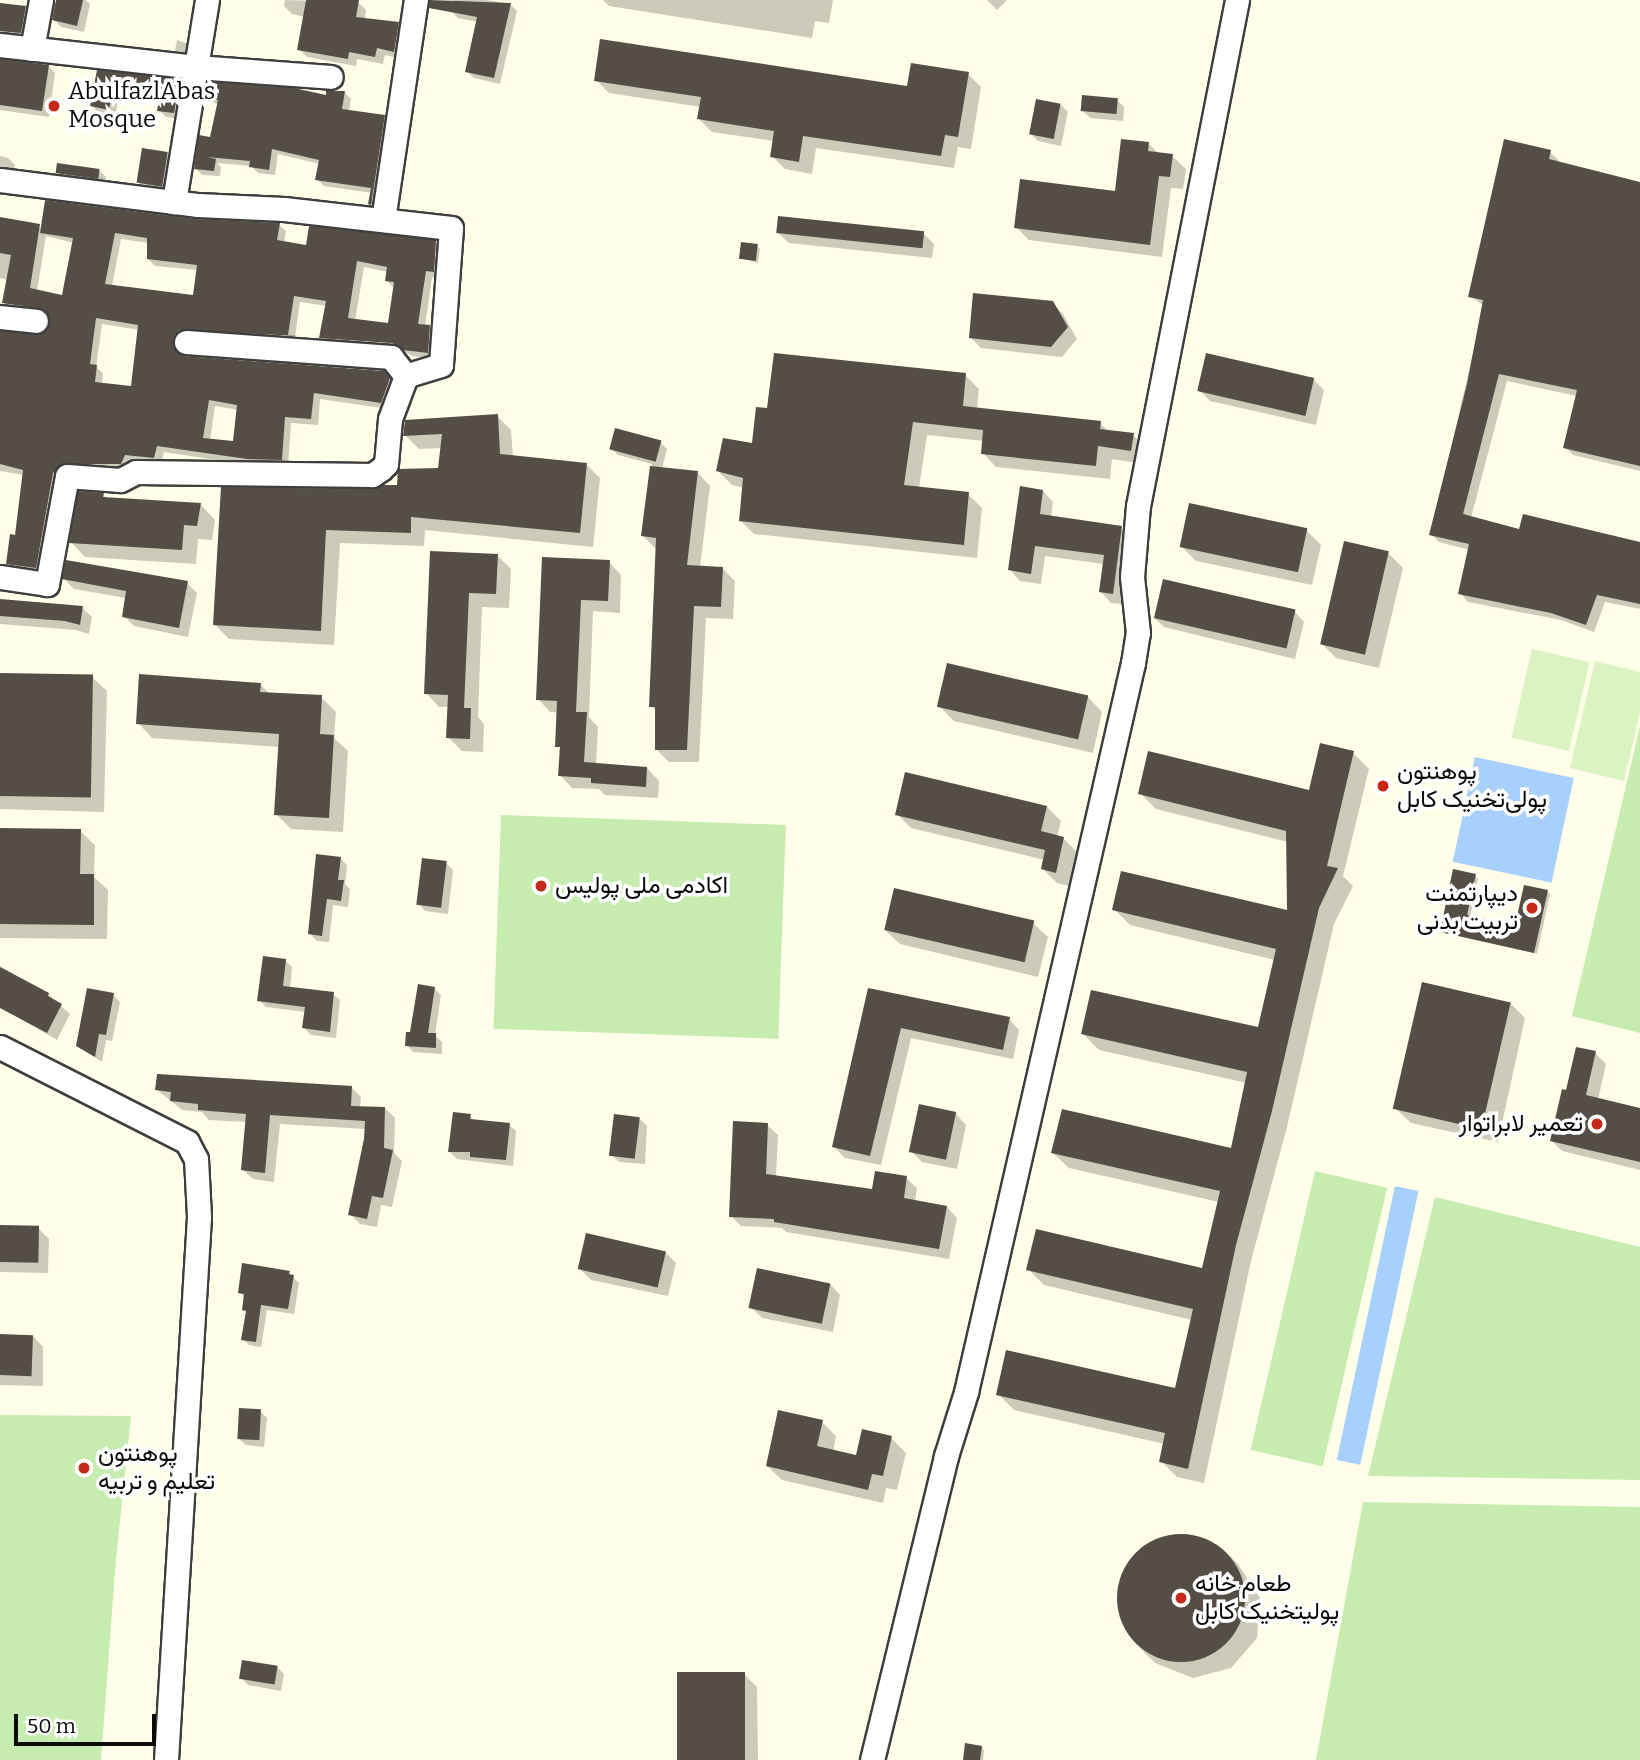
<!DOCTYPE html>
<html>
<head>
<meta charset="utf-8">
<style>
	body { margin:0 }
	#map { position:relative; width:1640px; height:1760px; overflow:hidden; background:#fffee8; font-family:Bitter,Vazirmatn,serif }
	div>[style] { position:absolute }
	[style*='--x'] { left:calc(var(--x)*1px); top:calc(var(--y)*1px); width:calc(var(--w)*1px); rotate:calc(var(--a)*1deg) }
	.green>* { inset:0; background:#c6ecaf; transform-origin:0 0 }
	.round { border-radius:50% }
	.pitch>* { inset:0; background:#daf3c1; transform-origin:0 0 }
	.water>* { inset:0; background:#a8d0fc; transform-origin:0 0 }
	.shadow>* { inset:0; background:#0003 }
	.building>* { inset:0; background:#544e46; transform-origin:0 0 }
	.roads { filter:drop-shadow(2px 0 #3e3e3e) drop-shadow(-2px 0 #3e3e3e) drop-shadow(0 2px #3e3e3e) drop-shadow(0 -2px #3e3e3e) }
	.minor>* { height:23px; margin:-11.5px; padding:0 11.5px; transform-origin:11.5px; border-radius:11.5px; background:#fff }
	.dots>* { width:19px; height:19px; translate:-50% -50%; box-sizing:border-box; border:4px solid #fff; border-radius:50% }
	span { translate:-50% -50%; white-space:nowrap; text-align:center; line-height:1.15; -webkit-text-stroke:7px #fff; paint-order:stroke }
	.poi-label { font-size:24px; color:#0b0b0b }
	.left { translate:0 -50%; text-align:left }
	.right { translate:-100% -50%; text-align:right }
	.scale { position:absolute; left:14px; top:1714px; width:142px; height:32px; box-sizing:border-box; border:4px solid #0b0b0b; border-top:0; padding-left:9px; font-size:21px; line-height:24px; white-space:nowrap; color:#0b0b0b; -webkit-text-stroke:5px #fff; paint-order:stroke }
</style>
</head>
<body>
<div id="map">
	<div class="green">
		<i style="clip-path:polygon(1640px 726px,1640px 1033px,1572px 1016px)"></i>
		<i style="left:501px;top:815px;width:285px;height:214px;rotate:2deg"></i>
		<i style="left:1315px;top:1171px;width:74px;height:286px;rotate:13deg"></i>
		<i style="clip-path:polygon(1435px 1197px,1640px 1247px,1640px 1480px,1368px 1476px)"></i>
		<i style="clip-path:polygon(0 1415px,131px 1416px,116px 1559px,101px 1760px,0 1760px)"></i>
		<i style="clip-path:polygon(1363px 1502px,1640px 1507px,1640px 1760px,1316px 1760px)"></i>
		<i class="round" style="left:1168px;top:1583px;width:28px;height:28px"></i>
	</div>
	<div class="pitch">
		<i style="left:1532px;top:649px;width:59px;height:91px;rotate:13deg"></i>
		<i style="clip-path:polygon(1595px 661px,1640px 672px,1640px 712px,1624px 781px,1570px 768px)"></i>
	</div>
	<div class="water">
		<i style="left:1475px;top:757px;width:101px;height:107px;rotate:12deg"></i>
		<i style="left:1395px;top:1186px;width:24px;height:280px;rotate:12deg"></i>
	</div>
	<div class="shadow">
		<i style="clip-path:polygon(58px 0,86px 0,90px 4px,84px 32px,61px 27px,54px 20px)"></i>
		<i style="clip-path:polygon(285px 0,358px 2px,366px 10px,365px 20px,398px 24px,406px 32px,402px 59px,385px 55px,383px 64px,357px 59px,356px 66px,307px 57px,299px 49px,305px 17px,292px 14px,284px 6px)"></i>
		<i style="clip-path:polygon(453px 0,487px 0,510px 4px,517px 11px,500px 84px,474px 78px,467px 71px,478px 22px,458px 18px,451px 11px)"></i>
		<i style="clip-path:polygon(603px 0,833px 0,829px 23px,815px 21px,812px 38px,609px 6px)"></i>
		<i style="clip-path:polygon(987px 0,1007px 0,997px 10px)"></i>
		<i style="clip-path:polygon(0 4px,25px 8px,32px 15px,27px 39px,0 40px)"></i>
		<i style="clip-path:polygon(177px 40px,188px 44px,187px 54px,175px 50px)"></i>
		<i style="clip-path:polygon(0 61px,48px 66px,55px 73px,49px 117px,0 110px)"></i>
		<i style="clip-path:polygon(98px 72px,179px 81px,186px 88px,181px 119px,166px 117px,159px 110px,161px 98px,120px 92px,115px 116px,99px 113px,92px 106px)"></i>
		<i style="clip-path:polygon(968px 74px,981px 87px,971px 149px,958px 147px,954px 168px,816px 148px,812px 174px,785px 169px,772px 156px,774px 141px,712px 132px,699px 119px,701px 107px,609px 93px,596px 80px,909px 88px)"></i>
		<i style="clip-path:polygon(345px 93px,351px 99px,349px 112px,384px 116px,390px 123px,376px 210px,370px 204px,372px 193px,324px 186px,317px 179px,320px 164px,278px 154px,275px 175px,258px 173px,251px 166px,217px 163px,221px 167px,220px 176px,202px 175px,195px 168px,212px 138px,218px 105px,207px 98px,327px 97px)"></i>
		<i style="clip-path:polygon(1117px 100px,1124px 107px,1123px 121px,1090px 118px,1083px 111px)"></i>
		<i style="clip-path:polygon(1061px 105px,1068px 112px,1061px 146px,1038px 141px,1031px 134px)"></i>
		<i style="clip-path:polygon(1149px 144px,1159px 154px,1172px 156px,1186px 169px,1183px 189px,1171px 188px,1162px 257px,1029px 240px,1016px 227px,1116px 193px)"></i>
		<i style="clip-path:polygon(1550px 152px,1558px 160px,1558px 163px,1640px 184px,1640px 471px,1573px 455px,1565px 447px,1577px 396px,1507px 381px,1471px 518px,1521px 532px,1640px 545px,1640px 609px,1605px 602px,1594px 632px,1561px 620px,1468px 602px,1460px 593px,1470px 550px,1439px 542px,1431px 534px,1484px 306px,1470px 296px)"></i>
		<i style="clip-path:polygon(167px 153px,174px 160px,169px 192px,146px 189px,139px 183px)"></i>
		<i style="clip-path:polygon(0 156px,8px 158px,15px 165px,13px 173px,0 176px)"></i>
		<i style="clip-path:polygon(99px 170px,106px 177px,105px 184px,65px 179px,58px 172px)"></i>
		<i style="clip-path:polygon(evenodd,0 219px,42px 229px,196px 221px,279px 225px,286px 231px,284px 243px,307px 247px,435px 242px,442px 249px,440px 278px,432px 277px,425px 327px,436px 334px,434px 359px,412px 356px,401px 349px,328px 344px,321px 337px,327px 306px,300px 302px,295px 337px,303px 342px,180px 342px,179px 354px,184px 358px,383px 372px,396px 387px,388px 409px,320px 399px,318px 425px,291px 423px,288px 466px,255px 466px,164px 452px,161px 464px,132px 461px,128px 470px,68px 470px,42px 574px,14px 570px,8px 563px,16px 537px,24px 475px,0 471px,0 333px,35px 337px,48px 331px,52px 322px,48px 315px,11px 309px,4px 303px,8px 280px,0 278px,0 219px,46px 236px,74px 243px,64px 297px,37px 291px,46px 236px,0 219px,121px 239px,149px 243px,148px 259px,155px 266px,198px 270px,194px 297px,112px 286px,121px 239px,0 219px,364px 267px,388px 272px,387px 281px,395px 289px,389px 325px,355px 321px,364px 267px,0 219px,102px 324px,140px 330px,133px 388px,102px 384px,103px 374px,96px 367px,102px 324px,0 219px,215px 406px,239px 410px,235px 443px,210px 440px,215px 406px)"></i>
		<i style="clip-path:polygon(778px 233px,923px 233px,934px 244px,932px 258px,789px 243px)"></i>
		<i style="clip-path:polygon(757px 246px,760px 249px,758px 263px,741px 258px)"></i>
		<i style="clip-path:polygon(1052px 303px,1063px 314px,1077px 339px,1062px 357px,981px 348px,970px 337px)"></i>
		<i style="clip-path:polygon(965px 375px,979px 389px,977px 409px,1100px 423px,1109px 432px,1133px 435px,1147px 449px,1145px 464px,1112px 459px,1110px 479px,996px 467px,983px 453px,984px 441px,927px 435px,919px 488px,968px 494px,982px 508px,977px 558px,754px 534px,740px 520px,744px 488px,732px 485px,718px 471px,754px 445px,769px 410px)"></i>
		<i style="clip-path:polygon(1313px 379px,1324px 390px,1316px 425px,1210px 401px,1199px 390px)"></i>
		<i style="clip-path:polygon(497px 416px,511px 430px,513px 457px,586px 464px,600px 478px,593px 547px,425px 530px,424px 546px,340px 543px,334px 645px,229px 639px,215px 625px,222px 489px,372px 491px,399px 487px,440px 470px,442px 448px,419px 449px,405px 435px)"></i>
		<i style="clip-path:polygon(660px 442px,667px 449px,662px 469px,698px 473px,710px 486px,700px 567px,722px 568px,735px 581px,733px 619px,706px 618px,699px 762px,669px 762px,656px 749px,657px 712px,651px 706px,656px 549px,643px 536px,652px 464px,618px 455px,611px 448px)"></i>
		<i style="clip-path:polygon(1043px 491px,1053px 502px,1051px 518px,1121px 528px,1132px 538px,1124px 604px,1111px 603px,1101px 592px,1104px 564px,1045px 556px,1041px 584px,1020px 581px,1010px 570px)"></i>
		<i style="clip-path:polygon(103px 495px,108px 499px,201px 505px,215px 520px,212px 540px,198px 539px,196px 564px,85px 557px,71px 542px)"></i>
		<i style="clip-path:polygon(1306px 530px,1321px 545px,1312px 585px,1196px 561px,1181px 546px)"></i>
		<i style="clip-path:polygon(431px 553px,497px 555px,511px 569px,509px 608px,482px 607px,478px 717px,484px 724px,483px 752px,462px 751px,448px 737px,449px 707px,439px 707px,426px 693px)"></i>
		<i style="clip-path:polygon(1388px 553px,1403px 568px,1379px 668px,1336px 658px,1321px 643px)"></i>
		<i style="clip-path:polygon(543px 559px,609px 562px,621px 575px,620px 613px,593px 611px,589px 717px,598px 727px,596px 765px,647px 768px,659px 781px,658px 798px,605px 795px,599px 789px,572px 788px,560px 775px,559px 712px,550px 712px,538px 699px)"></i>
		<i style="clip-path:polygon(64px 579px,187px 583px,197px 593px,188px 637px,134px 626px,124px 616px,126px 598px,74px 589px)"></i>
		<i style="clip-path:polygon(0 601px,82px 608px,92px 617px,89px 634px,76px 630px,0 624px)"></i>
		<i style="clip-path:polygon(1294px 611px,1304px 622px,1295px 659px,1164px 627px,1153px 617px)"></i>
		<i style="clip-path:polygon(0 674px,92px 677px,107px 691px,104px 812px,0 809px)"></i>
		<i style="clip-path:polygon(260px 684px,270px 694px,321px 697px,336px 712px,334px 738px,348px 751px,343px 832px,291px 829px,276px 814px,280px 747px,152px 738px,138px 723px)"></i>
		<i style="clip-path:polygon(1088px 697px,1102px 712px,1093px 753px,954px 721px,939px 706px)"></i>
		<i style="clip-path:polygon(1353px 753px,1369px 769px,1343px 876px,1353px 886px,1334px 924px,1287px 1127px,1251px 1261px,1204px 1483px,1177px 1477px,1161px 1461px,1165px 1444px,1014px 1410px,998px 1394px,1176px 1390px,1192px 1320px,1044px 1285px,1028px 1269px,1203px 1270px,1219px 1202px,1069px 1168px,1053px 1153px,1232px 1150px,1247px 1083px,1099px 1050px,1083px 1034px,1259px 1029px,1275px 960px,1130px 925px,1114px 909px,1289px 912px,1288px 842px,1156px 809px,1140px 793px,1310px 793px)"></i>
		<i style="clip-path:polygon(1047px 807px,1061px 821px,1057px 837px,1063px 838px,1077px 852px,1069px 886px,1057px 883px,1043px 869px,1045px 860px,911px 828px,897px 814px)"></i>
		<i style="clip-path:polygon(0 830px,80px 831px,95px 845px,94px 877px,108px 890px,107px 939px,0 938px)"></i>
		<i style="clip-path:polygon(340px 858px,347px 865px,345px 884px,350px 889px,348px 907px,333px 905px,329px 942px,317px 941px,310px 934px)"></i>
		<i style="clip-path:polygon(446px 863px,453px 870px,448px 914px,425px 911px,419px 904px)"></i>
		<i style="clip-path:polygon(1475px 876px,1478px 879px,1470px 917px,1517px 927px,1547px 891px,1550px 894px,1537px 954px,1442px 931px)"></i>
		<i style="clip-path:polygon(1033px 923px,1048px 937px,1038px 977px,900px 944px,885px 930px)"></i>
		<i style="clip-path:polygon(285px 960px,292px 967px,290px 989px,333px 994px,340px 1000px,336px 1038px,311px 1035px,304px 1028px,306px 1012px,266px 1007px,259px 1000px)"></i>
		<i style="clip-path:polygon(0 966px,48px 994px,70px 1014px,57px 1040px,0 1007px)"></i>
		<i style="clip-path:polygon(434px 988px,441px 995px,435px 1035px,442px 1042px,442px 1054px,413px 1052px,407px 1045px)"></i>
		<i style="clip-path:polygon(869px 990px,1009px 1019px,1019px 1030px,1013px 1059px,911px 1038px,881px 1165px,845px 1158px,834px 1147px)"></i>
		<i style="clip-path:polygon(113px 995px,120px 1002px,112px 1041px,106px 1040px,102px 1062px,78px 1046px)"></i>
		<i style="clip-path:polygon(1510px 1003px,1525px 1018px,1498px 1142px,1411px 1123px,1396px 1109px)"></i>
		<i style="clip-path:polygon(1595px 1053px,1606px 1064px,1598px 1100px,1640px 1110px,1640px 1170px,1562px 1151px,1551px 1140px,1567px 1093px)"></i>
		<i style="clip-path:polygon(351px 1087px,361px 1097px,360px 1108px,385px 1108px,395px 1118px,394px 1153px,402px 1161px,392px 1207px,381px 1205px,377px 1227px,360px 1224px,350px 1214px,366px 1129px,280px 1124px,274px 1182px,253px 1179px,243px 1170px,247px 1122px,209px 1120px,202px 1112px,182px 1110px,156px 1089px)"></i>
		<i style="clip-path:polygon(920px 1106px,956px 1114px,966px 1125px,957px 1169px,922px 1162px,911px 1151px)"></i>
		<i style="clip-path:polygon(470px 1116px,476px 1122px,509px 1125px,516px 1131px,513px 1166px,457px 1159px,450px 1152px)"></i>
		<i style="clip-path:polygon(640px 1119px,647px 1126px,645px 1164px,619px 1162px,612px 1155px)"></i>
		<i style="clip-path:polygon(767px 1125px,778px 1135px,776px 1177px,873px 1191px,906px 1178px,917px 1188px,915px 1202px,947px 1207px,957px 1218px,949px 1259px,786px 1232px,782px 1228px,741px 1226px,731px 1216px)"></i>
		<i style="clip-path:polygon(0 1227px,38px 1228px,49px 1239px,48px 1273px,0 1272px)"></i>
		<i style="clip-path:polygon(665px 1252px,676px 1263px,668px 1296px,591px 1280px,580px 1269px)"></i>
		<i style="clip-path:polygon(289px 1273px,299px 1283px,294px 1314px,267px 1310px,261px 1347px,249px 1345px,243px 1339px,248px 1313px,244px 1310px,246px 1298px,239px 1292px)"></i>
		<i style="clip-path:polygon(830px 1284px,840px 1295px,833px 1332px,762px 1318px,751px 1307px)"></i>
		<i style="clip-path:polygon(0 1336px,33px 1336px,43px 1347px,43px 1386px,0 1385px)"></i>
		<i style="clip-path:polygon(260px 1411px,267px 1418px,264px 1447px,246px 1445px,239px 1439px)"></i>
		<i style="clip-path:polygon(822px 1422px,836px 1436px,833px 1452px,857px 1457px,891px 1438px,906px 1453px,897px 1490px,886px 1488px,883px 1503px,782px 1480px,767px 1466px)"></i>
		<i style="clip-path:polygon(1186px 1534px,1223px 1549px,1238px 1564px,1260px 1598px,1257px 1638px,1231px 1668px,1193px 1678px,1155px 1663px,1140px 1648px,1119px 1614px,1121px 1574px,1147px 1544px)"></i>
		<i style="clip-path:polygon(277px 1667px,284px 1674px,281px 1691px,248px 1685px,241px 1678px)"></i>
		<i style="clip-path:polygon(744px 1674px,757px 1687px,758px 1760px,680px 1760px)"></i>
		<i style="clip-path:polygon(981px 1747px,984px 1750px,983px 1760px,965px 1760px)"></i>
	</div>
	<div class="building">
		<i style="clip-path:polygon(56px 0,83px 0,77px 26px,52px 20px)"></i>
		<i style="clip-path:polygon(306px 0,359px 0,356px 17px,399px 22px,394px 52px,377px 48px,375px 57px,349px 52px,348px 59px,297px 50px)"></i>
		<i style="clip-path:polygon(430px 0,511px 3px,494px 78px,465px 72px,477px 17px,429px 8px)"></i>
		<i style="clip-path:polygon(0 3px,26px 6px,21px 33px,0 31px)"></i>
		<i style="clip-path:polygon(600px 39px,907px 86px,911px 63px,969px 72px,958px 137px,945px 135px,941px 156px,803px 136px,799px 162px,770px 157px,774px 131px,697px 119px,701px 97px,594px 81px)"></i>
		<i style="clip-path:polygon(0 59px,49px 65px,42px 111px,0 105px)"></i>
		<i style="clip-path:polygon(97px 70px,180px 79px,174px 113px,157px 111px,160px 93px,113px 86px,109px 110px,90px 106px)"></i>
		<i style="clip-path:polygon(208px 82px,294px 88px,326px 95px,326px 91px,345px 91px,342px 109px,385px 115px,371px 205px,368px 204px,371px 188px,315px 180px,319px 160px,272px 149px,269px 170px,249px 167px,250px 161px,207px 157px,216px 159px,214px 171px,194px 169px,199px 135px,210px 137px,218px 100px,205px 98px)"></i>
		<i style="left:1082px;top:95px;width:36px;height:16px;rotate:5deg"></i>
		<i style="left:1036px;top:99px;width:25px;height:36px;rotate:11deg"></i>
		<i style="clip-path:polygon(1121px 139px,1149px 142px,1148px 151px,1173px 154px,1170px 177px,1159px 176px,1150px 245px,1014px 228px,1020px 179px,1115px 191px)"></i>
		<i style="clip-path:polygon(1504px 139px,1551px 150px,1549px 159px,1640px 182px,1640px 466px,1563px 448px,1577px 390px,1499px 374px,1463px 514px,1519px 529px,1523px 514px,1640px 542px,1640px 604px,1597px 595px,1586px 625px,1551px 613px,1458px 594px,1469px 544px,1429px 535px,1467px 384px,1483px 300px,1468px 297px)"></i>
		<i style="left:142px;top:148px;width:26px;height:35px;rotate:9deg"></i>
		<i style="left:57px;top:163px;width:43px;height:10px;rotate:8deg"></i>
		<i style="clip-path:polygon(evenodd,45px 200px,196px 219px,280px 223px,277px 240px,306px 245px,309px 226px,436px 240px,434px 272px,426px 271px,418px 324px,430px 325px,428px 353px,403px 350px,392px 343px,319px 338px,326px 301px,294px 296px,288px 335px,300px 336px,179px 330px,174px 335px,173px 347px,184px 356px,384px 371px,390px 378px,381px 403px,314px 393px,311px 419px,285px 417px,282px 460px,247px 459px,157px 446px,154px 458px,125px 455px,121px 464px,61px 464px,53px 473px,36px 568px,6px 564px,10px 534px,15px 535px,23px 470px,0 464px,0 331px,41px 334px,50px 322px,44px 309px,2px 303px,11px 255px,0 253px,0 217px,40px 224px,30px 288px,62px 295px,73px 238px,40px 233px,45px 200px,115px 233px,147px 238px,147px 259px,197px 265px,193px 295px,105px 284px,115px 233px,45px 200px,357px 261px,387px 267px,385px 281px,394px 282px,388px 323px,348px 318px,357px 261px,45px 200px,96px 318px,138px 325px,131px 386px,95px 382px,97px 365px,90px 364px,96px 318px,45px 200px,209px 400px,237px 405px,233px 441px,203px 438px,209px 400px)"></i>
		<i style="left:778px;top:216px;width:147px;height:17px;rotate:6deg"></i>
		<i style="left:741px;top:242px;width:17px;height:17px;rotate:7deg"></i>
		<i style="clip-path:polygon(973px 293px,1053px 301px,1068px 327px,1051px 347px,969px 338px)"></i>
		<i style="clip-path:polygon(774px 353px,966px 373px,963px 406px,1101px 421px,1100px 429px,1134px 433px,1131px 451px,1098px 446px,1096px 466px,981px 454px,983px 430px,913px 422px,904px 485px,969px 492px,964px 545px,739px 521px,743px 478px,716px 471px,723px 438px,752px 443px,756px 407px,767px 408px)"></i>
		<i style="left:1206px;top:353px;width:111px;height:39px;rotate:13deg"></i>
		<i style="clip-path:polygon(498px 414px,500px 454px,587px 463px,580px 533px,411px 517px,411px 533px,326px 530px,321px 631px,213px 625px,221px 487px,372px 489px,382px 485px,397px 485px,398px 469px,438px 468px,442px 434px,403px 436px,405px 420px)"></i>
		<i style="left:615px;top:428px;width:48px;height:22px;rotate:15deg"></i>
		<i style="clip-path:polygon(650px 466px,698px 471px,687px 565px,723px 567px,721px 607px,694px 606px,687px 750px,655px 750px,655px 707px,649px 707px,656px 538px,641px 536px)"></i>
		<i style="clip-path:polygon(1020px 486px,1043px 490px,1040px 514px,1122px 526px,1113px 594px,1099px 592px,1104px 555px,1035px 546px,1031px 574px,1008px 570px)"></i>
		<i style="clip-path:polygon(78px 491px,104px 493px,103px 497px,201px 503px,197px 526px,184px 525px,182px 550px,69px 543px)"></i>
		<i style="left:1189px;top:503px;width:121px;height:45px;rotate:12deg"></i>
		<i style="left:1344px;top:541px;width:46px;height:106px;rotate:13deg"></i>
		<i style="clip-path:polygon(430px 551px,498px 554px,496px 594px,469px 593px,464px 708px,471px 708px,470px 739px,446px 738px,448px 695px,424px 694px)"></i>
		<i style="clip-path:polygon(542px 557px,610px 560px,608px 601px,581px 600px,576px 712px,587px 712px,584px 762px,647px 767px,646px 787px,591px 783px,591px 778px,558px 776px,560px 747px,555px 747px,557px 701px,536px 700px)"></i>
		<i style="clip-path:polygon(66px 560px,188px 581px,179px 628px,122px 617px,126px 591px,62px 579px)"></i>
		<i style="left:1163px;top:579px;width:136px;height:40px;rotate:13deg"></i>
		<i style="clip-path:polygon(0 599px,83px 606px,80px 625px,65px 621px,0 616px)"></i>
		<i style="left:947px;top:663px;width:145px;height:45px;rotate:13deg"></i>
		<i style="left:0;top:673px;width:93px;height:123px;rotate:1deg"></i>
		<i style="clip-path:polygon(139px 674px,261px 683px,260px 692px,322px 695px,320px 734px,334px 735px,329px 818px,274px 815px,279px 734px,136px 724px)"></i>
		<i style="clip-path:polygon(1320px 743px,1354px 751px,1327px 866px,1338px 868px,1319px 908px,1272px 1111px,1236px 1245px,1188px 1469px,1159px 1462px,1165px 1433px,996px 1395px,1006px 1350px,1175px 1388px,1193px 1309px,1026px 1270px,1036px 1229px,1202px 1268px,1220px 1191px,1051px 1153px,1062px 1109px,1231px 1148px,1247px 1072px,1081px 1034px,1091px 990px,1258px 1027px,1276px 949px,1112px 910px,1121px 871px,1287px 910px,1286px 831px,1138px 794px,1148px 751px,1309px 790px)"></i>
		<i style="clip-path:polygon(905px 772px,1047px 806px,1041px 831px,1064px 837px,1056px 873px,1041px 869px,1045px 850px,895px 815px)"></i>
		<i style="clip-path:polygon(0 828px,81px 829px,80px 874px,94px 874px,94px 925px,0 924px)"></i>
		<i style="clip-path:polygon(316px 854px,341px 857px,338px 880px,344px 880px,341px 901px,327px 899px,322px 936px,308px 934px)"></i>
		<i style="left:422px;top:858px;width:25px;height:47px;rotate:7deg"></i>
		<i style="clip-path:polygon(1453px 869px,1476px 874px,1467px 915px,1515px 925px,1524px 885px,1548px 890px,1534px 953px,1440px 932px)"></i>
		<i style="left:894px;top:888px;width:144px;height:43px;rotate:13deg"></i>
		<i style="clip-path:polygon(263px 956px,286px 959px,283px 986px,334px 992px,330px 1032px,302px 1028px,305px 1007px,257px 1001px)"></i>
		<i style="clip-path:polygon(0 967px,49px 993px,48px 996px,62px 1004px,47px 1033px,0 1008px)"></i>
		<i style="left:1422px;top:982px;width:91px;height:130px;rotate:13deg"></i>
		<i style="clip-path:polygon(418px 984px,435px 987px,428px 1033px,436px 1033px,436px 1048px,405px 1046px,406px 1032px,410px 1032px)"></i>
		<i style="clip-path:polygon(87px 988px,114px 993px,106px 1035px,99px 1034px,95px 1057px,76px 1046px)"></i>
		<i style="clip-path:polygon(868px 988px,1010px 1017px,1003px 1050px,901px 1028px,870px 1156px,832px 1147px)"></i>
		<i style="clip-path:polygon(1576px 1047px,1596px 1051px,1586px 1095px,1640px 1108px,1640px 1162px,1550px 1141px,1562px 1089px,1566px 1090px)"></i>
		<i style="clip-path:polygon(157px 1074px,352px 1086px,351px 1106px,385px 1107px,384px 1148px,393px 1150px,383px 1198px,372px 1196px,367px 1219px,348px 1215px,364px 1139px,365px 1121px,270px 1115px,265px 1173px,241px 1170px,246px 1114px,198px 1110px,198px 1104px,170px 1101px,171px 1092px,155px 1090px)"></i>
		<i style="left:919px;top:1104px;width:38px;height:49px;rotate:12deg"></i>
		<i style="clip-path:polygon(453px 1112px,471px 1114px,470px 1119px,510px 1123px,506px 1160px,470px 1157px,470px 1152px,448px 1152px)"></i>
		<i style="left:614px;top:1114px;width:26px;height:42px;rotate:7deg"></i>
		<i style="clip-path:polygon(733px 1121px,768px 1123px,766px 1174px,872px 1189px,875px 1171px,907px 1176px,904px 1198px,947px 1206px,939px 1249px,774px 1222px,774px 1219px,729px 1217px)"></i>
		<i style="left:0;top:1225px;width:39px;height:37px;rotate:1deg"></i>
		<i style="left:586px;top:1233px;width:82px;height:37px;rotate:13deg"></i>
		<i style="clip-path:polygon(242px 1263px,290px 1271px,289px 1274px,294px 1275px,288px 1309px,261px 1305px,256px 1342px,241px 1340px,246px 1311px,242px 1310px,244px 1294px,238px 1293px)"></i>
		<i style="left:757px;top:1268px;width:75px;height:41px;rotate:12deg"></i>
		<i style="left:0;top:1334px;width:33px;height:41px;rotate:2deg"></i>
		<i style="left:239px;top:1408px;width:22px;height:31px;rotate:3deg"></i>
		<i style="clip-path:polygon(778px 1410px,823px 1420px,817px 1446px,856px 1455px,862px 1429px,892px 1436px,883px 1476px,872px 1474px,868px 1490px,766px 1466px)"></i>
		<i class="round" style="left:1117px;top:1534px;width:128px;height:128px"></i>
		<i style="left:242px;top:1660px;width:36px;height:19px;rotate:9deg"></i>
		<i style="left:677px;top:1672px;width:68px;height:88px"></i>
		<i style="clip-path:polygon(965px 1743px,982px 1746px,980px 1760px,963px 1760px)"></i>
	</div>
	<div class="roads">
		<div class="minor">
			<i style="--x:207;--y:0;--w:68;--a:99.3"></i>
			<i style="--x:196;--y:67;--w:135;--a:4.2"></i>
			<i style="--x:0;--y:45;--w:197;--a:6.4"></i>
			<i style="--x:196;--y:67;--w:137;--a:99.3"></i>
			<i style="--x:32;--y:49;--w:50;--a:-79.6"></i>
			<i style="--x:0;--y:180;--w:200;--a:7.2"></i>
			<i style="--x:198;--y:205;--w:86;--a:2.7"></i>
			<i style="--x:284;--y:209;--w:168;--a:6.5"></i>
			<i style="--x:451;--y:228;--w:137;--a:94.2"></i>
			<i style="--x:441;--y:365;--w:37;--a:163"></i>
			<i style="--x:406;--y:376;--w:46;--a:110.4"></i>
			<i style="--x:390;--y:419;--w:45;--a:95.1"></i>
			<i style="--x:386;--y:464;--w:7;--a:135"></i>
			<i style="--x:381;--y:469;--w:11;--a:146"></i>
			<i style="--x:372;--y:475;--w:236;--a:-179.3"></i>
			<i style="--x:136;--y:472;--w:18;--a:153"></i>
			<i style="--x:120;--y:480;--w:53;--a:-175.7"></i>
			<i style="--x:67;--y:476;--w:110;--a:100.5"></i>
			<i style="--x:47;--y:584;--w:48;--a:-171.5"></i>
			<i style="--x:383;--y:220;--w:222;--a:-81.5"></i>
			<i style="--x:0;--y:317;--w:36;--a:6"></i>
			<i style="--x:186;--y:342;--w:206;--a:4.2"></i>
			<i style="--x:391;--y:357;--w:24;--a:52"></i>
			<i style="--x:0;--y:1047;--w:210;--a:26.9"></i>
			<i style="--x:187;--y:1142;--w:19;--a:62"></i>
			<i style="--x:196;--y:1159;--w:58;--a:87"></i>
			<i style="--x:199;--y:1217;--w:544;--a:93.48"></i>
			<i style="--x:872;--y:1760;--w:313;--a:-76.3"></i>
			<i style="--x:946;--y:1456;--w:67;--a:-72.6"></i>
			<i style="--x:966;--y:1392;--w:748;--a:-77.1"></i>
			<i style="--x:1133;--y:663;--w:30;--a:-81"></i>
			<i style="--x:1138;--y:633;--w:56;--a:-96.1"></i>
			<i style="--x:1132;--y:577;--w:71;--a:-85.2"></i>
			<i style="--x:1138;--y:506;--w:516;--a:-78.93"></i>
		</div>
	</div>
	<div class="dots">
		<i style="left:54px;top:106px;background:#c62917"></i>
		<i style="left:1383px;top:786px;background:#c62917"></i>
		<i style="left:541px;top:886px;background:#c62917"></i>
		<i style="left:1532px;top:908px;background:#c62917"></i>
		<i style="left:1597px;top:1124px;background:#c62917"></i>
		<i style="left:84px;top:1468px;background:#c62917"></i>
		<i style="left:1181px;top:1598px;background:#c62917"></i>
	</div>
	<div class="poi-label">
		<span class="left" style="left:68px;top:106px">AbulfazlAbas<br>Mosque</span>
		<span class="left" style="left:1397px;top:786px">پوهنتون<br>پولی‌تخنیک کابل</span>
		<span class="left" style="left:555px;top:886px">اکادمی ملی پولیس</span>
		<span class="right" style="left:1518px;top:908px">دیپارتمنت<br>تربیت بدنی</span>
		<span class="right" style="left:1583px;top:1124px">تعمیر لابراتوار</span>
		<span class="left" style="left:98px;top:1468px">پوهنتون<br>تعلیم و تربیه</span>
		<span class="left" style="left:1195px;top:1598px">طعام خانه<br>پولیتخنیک کابل</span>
	</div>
	<div class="scale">50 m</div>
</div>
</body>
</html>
